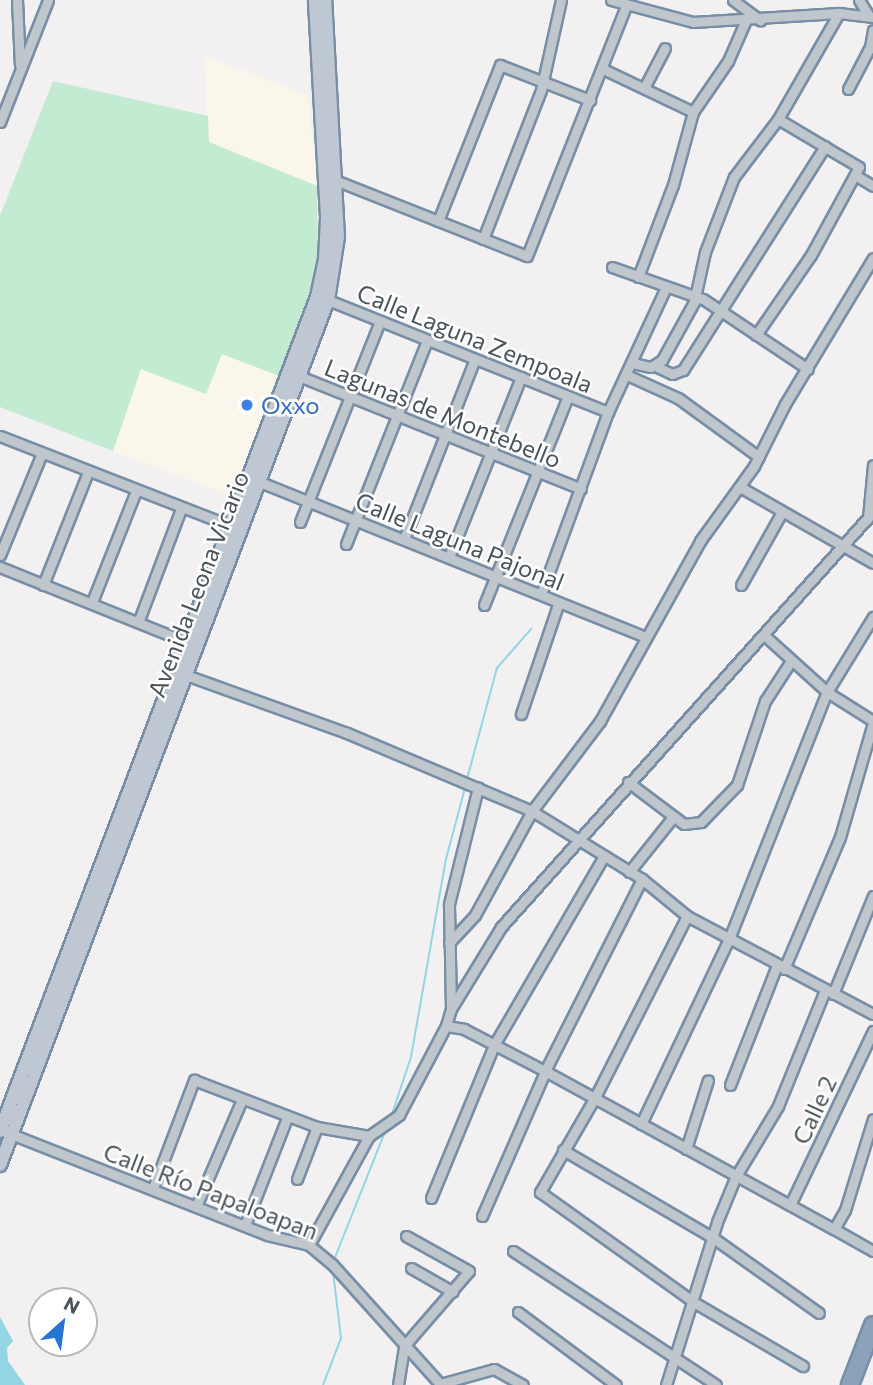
<!DOCTYPE html>
<html>
<head>
<meta charset="utf-8">
<style>
	body { margin:0 }
	#map { position:relative; width:873px; height:1385px; overflow:hidden; background:#f2f0f0; font-family:Commissioner,sans-serif }
	div>[style] { position:absolute }
	[style*='--x'] { left:calc(var(--x)*1px); top:calc(var(--y)*1px); width:calc(var(--w)*1px); rotate:calc(var(--a)*1deg) }
	.commercial>* { inset:0; background:#fbf6eb }
	.green>* { inset:0; background:#c2ebd2 }
	.water>* { inset:0; background:#93d4e5 }
	.stream>* { height:2px; margin:-1px; padding:0 1px; transform-origin:1px; border-radius:1px; background:#93d4e5 }
	.roads { filter:drop-shadow(2px 0 #778ea6) drop-shadow(-2px 0 #778ea6) drop-shadow(0 2px #778ea6) drop-shadow(0 -2px #778ea6) }
	.street>* { height:9px; margin:-4.5px; padding:0 4.5px; transform-origin:4.5px; border-radius:4.5px; background:#bfc7cd }
	.secondary>* { height:12px; margin:-6px; padding:0 6px; transform-origin:6px; border-radius:6px; background:#bfc8d2 }
	.highway>* { height:16px; margin:-8px; padding:0 8px; transform-origin:8px; border-radius:8px; background:#8ca2ba }
	.dots>* { width:19px; height:19px; translate:-50% -50%; box-sizing:border-box; border:4px solid #fff; border-radius:50% }
	span { translate:-50% -50%; white-space:nowrap; text-align:center; line-height:1.15; -webkit-text-stroke:5px #fff; paint-order:stroke }
	.street-label { font-size:24px; color:#49535b }
	.shop-label { font-size:24px; color:#366cbe }
	.left { translate:0 -50%; text-align:left }
	.north { position:absolute; left:28px; top:1287px; width:70px; height:70px; box-sizing:border-box; background:#fff; border:2px solid #b6babd; border-radius:50%; rotate:28deg; font-size:19px; font-weight:700; line-height:28px; text-align:center; color:#49535b }
	.north::after { content:''; display:block; margin:auto; width:24px; height:32px; background:#2974d3; clip-path:polygon(50% 0,100% 100%,50% 72%,0 100%) }
</style>
</head>
<body>
<div id="map">
	<div class="commercial">
		<i style="clip-path:polygon(204px 56px,308px 95px,317px 186px,209px 142px)"></i>
		<i style="clip-path:polygon(221px 354px,282px 377px,234px 503px,225px 500px,226px 494px,113px 451px,141px 369px,206px 394px)"></i>
	</div>
	<div class="green">
		<i style="clip-path:polygon(53px 81px,208px 116px,209px 142px,317px 186px,318px 265px,282px 377px,222px 354px,206px 394px,141px 369px,113px 451px,0 407px,0 216px)"></i>
	</div>
	<div class="water">
		<i style="clip-path:polygon(0 1317px,13px 1341px,7px 1348px,8px 1361px,25px 1385px,0 1385px)"></i>
	</div>
	<div class="stream">
		<i style="--x:467;--y:779;--w:115;--a:-74.9"></i>
		<i style="--x:497;--y:668;--w:52;--a:-48.9"></i>
		<i style="--x:391;--y:1117;--w:63;--a:-71.6"></i>
		<i style="--x:411;--y:1057;--w:201;--a:-80"></i>
		<i style="--x:446;--y:859;--w:73;--a:-75"></i>
		<i style="--x:334;--y:1260;--w:141;--a:-68.3"></i>
		<i style="--x:323;--y:1385;--w:50;--a:-69"></i>
		<i style="--x:341;--y:1338;--w:66;--a:-96.9"></i>
	</div>
	<div class="roads">
		<div class="street">
			<i style="--x:17;--y:0;--w:65;--a:87.4"></i>
			<i style="--x:611;--y:0;--w:85;--a:15"></i>
			<i style="--x:693;--y:22;--w:146;--a:-3.5"></i>
			<i style="--x:839;--y:13;--w:34;--a:7"></i>
			<i style="--x:733;--y:0;--w:34;--a:37"></i>
			<i style="--x:859;--y:0;--w:19;--a:58"></i>
			<i style="--x:603;--y:69;--w:100;--a:25.5"></i>
			<i style="--x:644;--y:88;--w:45;--a:-62.3"></i>
			<i style="--x:848;--y:89;--w:47;--a:-62.4"></i>
			<i style="--x:870;--y:47;--w:17;--a:-80"></i>
			<i style="--x:0;--y:122;--w:131;--a:-68.5"></i>
			<i style="--x:855;--y:175;--w:21;--a:31"></i>
			<i style="--x:335;--y:180;--w:206;--a:21.6"></i>
			<i style="--x:527;--y:256;--w:269;--a:-68.4"></i>
			<i style="--x:438;--y:221;--w:168;--a:-68.3"></i>
			<i style="--x:500;--y:65;--w:97;--a:21.3"></i>
			<i style="--x:483;--y:239;--w:160;--a:-68.7"></i>
			<i style="--x:541;--y:90;--w:92;--a:-77.5"></i>
			<i style="--x:612;--y:267;--w:96;--a:19.4"></i>
			<i style="--x:703;--y:299;--w:126;--a:33.7"></i>
			<i style="--x:638;--y:277;--w:98;--a:-69.2"></i>
			<i style="--x:673;--y:185;--w:76;--a:-74.7"></i>
			<i style="--x:693;--y:112;--w:62;--a:-55.5"></i>
			<i style="--x:728;--y:61;--w:43;--a:-66.4"></i>
			<i style="--x:328;--y:300;--w:302;--a:21.8"></i>
			<i style="--x:756;--y:335;--w:97;--a:-55.5"></i>
			<i style="--x:811;--y:255;--w:100;--a:-61.4"></i>
			<i style="--x:859;--y:167;--w:94;--a:-149.3"></i>
			<i style="--x:633;--y:363;--w:18;--a:13"></i>
			<i style="--x:651;--y:367;--w:13;--a:-32"></i>
			<i style="--x:662;--y:360;--w:66;--a:-61.1"></i>
			<i style="--x:694;--y:302;--w:51;--a:-77.6"></i>
			<i style="--x:705;--y:252;--w:80;--a:-68.9"></i>
			<i style="--x:734;--y:177;--w:73;--a:-52.8"></i>
			<i style="--x:778;--y:119;--w:122;--a:-60.1"></i>
			<i style="--x:655;--y:366;--w:19;--a:25"></i>
			<i style="--x:672;--y:374;--w:12;--a:-20"></i>
			<i style="--x:683;--y:370;--w:265;--a:-57.6"></i>
			<i style="--x:294;--y:374;--w:309;--a:21.8"></i>
			<i style="--x:627;--y:375;--w:56;--a:24.3"></i>
			<i style="--x:678;--y:398;--w:100;--a:36.1"></i>
			<i style="--x:0;--y:436;--w:250;--a:21.3"></i>
			<i style="--x:260;--y:482;--w:414;--a:21.9"></i>
			<i style="--x:740;--y:487;--w:153;--a:29.7"></i>
			<i style="--x:868;--y:518;--w:53;--a:-84.6"></i>
			<i style="--x:300;--y:522;--w:216;--a:-68.3"></i>
			<i style="--x:404;--y:539;--w:193;--a:-68.5"></i>
			<i style="--x:346;--y:544;--w:219;--a:-68.3"></i>
			<i style="--x:0;--y:555;--w:110;--a:-67.6"></i>
			<i style="--x:449;--y:557;--w:194;--a:-68.2"></i>
			<i style="--x:0;--y:567;--w:204;--a:21.9"></i>
			<i style="--x:43;--y:585;--w:122;--a:-68.3"></i>
			<i style="--x:741;--y:585;--w:84;--a:-60.7"></i>
			<i style="--x:541;--y:594;--w:194;--a:-69.8"></i>
			<i style="--x:608;--y:412;--w:138;--a:-65.1"></i>
			<i style="--x:92;--y:602;--w:119;--a:-68.4"></i>
			<i style="--x:484;--y:605;--w:225;--a:-68.1"></i>
			<i style="--x:139;--y:620;--w:119;--a:-69.3"></i>
			<i style="--x:764;--y:635;--w:85;--a:42.1"></i>
			<i style="--x:827;--y:692;--w:54;--a:32.2"></i>
			<i style="--x:186;--y:675;--w:171;--a:19.8"></i>
			<i style="--x:347;--y:733;--w:201;--a:22.9"></i>
			<i style="--x:532;--y:811;--w:129;--a:31.7"></i>
			<i style="--x:642;--y:879;--w:58;--a:39.4"></i>
			<i style="--x:687;--y:916;--w:210;--a:27.8"></i>
			<i style="--x:521;--y:714;--w:118;--a:-71.3"></i>
			<i style="--x:628;--y:782;--w:70;--a:36.9"></i>
			<i style="--x:684;--y:824;--w:17;--a:-7"></i>
			<i style="--x:701;--y:822;--w:52;--a:-45.8"></i>
			<i style="--x:737;--y:785;--w:89;--a:-71.6"></i>
			<i style="--x:765;--y:701;--w:48;--a:-57"></i>
			<i style="--x:629;--y:872;--w:70;--a:-51.3"></i>
			<i style="--x:687;--y:916;--w:205;--a:116.9"></i>
			<i style="--x:594;--y:1099;--w:108;--a:120.1"></i>
			<i style="--x:540;--y:1192;--w:191;--a:35.6"></i>
			<i style="--x:695;--y:1303;--w:125;--a:30.3"></i>
			<i style="--x:449;--y:943;--w:38;--a:-47"></i>
			<i style="--x:475;--y:915;--w:119;--a:-61.3"></i>
			<i style="--x:532;--y:811;--w:113;--a:-52.9"></i>
			<i style="--x:600;--y:721;--w:206;--a:-60.9"></i>
			<i style="--x:700;--y:541;--w:92;--a:-54.2"></i>
			<i style="--x:754;--y:466;--w:69;--a:-63.4"></i>
			<i style="--x:785;--y:404;--w:170;--a:-58.9"></i>
			<i style="--x:784;--y:969;--w:143;--a:-67"></i>
			<i style="--x:840;--y:837;--w:119;--a:-73.9"></i>
			<i style="--x:833;--y:994;--w:106;--a:-67.8"></i>
			<i style="--x:451;--y:1009;--w:96;--a:-58.6"></i>
			<i style="--x:501;--y:927;--w:557;--a:-48.13"></i>
			<i style="--x:446;--y:1026;--w:18;--a:9"></i>
			<i style="--x:464;--y:1029;--w:91;--a:27.4"></i>
			<i style="--x:545;--y:1071;--w:329;--a:28.7"></i>
			<i style="--x:834;--y:1229;--w:22;--a:-60"></i>
			<i style="--x:845;--y:1210;--w:95;--a:-72.9"></i>
			<i style="--x:730;--y:1085;--w:129;--a:-68.6"></i>
			<i style="--x:641;--y:1124;--w:205;--a:-64.6"></i>
			<i style="--x:729;--y:939;--w:266;--a:-68.4"></i>
			<i style="--x:827;--y:692;--w:88;--a:-58.5"></i>
			<i style="--x:6;--y:1132;--w:281;--a:21.5"></i>
			<i style="--x:267;--y:1235;--w:43;--a:13.4"></i>
			<i style="--x:309;--y:1245;--w:30;--a:40"></i>
			<i style="--x:332;--y:1264;--w:163;--a:48"></i>
			<i style="--x:686;--y:1149;--w:72;--a:-72.3"></i>
			<i style="--x:563;--y:1150;--w:173;--a:30.3"></i>
			<i style="--x:712;--y:1237;--w:131;--a:35.4"></i>
			<i style="--x:297;--y:1179;--w:56;--a:-69"></i>
			<i style="--x:153;--y:1188;--w:116;--a:-69.2"></i>
			<i style="--x:194;--y:1080;--w:132;--a:20.9"></i>
			<i style="--x:317;--y:1127;--w:53;--a:9.8"></i>
			<i style="--x:431;--y:1198;--w:165;--a:-67.6"></i>
			<i style="--x:494;--y:1045;--w:219;--a:-59.8"></i>
			<i style="--x:197;--y:1204;--w:111;--a:-66.7"></i>
			<i style="--x:790;--y:1205;--w:193;--a:-64.5"></i>
			<i style="--x:482;--y:1216;--w:163;--a:-66.4"></i>
			<i style="--x:547;--y:1067;--w:211;--a:-63.2"></i>
			<i style="--x:245;--y:1225;--w:115;--a:-68.6"></i>
			<i style="--x:834;--y:1229;--w:45;--a:29.4"></i>
			<i style="--x:309;--y:1245;--w:124;--a:-61.2"></i>
			<i style="--x:369;--y:1136;--w:37;--a:-35"></i>
			<i style="--x:399;--y:1115;--w:101;--a:-62.2"></i>
			<i style="--x:446;--y:1026;--w:18;--a:-74"></i>
			<i style="--x:451;--y:1009;--w:105;--a:-91.1"></i>
			<i style="--x:449;--y:904;--w:120;--a:-76"></i>
			<i style="--x:513;--y:1251;--w:243;--a:33.4"></i>
			<i style="--x:411;--y:1268;--w:48;--a:29.7"></i>
			<i style="--x:518;--y:1312;--w:122;--a:36.7"></i>
			<i style="--x:440;--y:1384;--w:56;--a:-15.5"></i>
			<i style="--x:494;--y:1369;--w:33;--a:29"></i>
			<i style="--x:398;--y:1385;--w:39;--a:-81"></i>
			<i style="--x:404;--y:1346;--w:99;--a:-49.1"></i>
			<i style="--x:469;--y:1271;--w:72;--a:-150.9"></i>
			<i style="--x:666;--y:1385;--w:171;--a:-72.6"></i>
			<i style="--x:717;--y:1222;--w:50;--a:-67.6"></i>
			<i style="--x:736;--y:1176;--w:82;--a:-59"></i>
			<i style="--x:778;--y:1106;--w:125;--a:-67.9"></i>
		</div>
		<div class="secondary">
			<i style="--x:0;--y:1131;--w:892;--a:-69.19"></i>
			<i style="--x:317;--y:297;--w:38;--a:-78"></i>
			<i style="--x:325;--y:260;--w:43;--a:-87.3"></i>
			<i style="--x:327;--y:217;--w:217;--a:-93.2"></i>
			<i style="--x:0;--y:1165;--w:925;--a:-69.23"></i>
			<i style="--x:328;--y:300;--w:64;--a:-81"></i>
			<i style="--x:338;--y:237;--w:237;--a:-93.1"></i>
		</div>
		<div class="highway">
			<i style="--x:850;--y:1385;--w:64;--a:-69"></i>
		</div>
	</div>
	<div class="dots">
		<i style="left:247px;top:405px;background:#3f7fe0"></i>
	</div>
	<div class="street-label">
		<span style="left:475px;top:338px;rotate:22deg">Calle Laguna Zempoala</span>
		<span style="left:443px;top:413px;rotate:22deg">Lagunas de Montebello</span>
		<span style="left:460px;top:541px;rotate:22deg">Calle Laguna Pajonal</span>
		<span style="left:198px;top:584px;rotate:-69deg">Avenida Leona Vicario</span>
		<span style="left:814px;top:1110px;rotate:-65deg">Calle 2</span>
		<span style="left:211px;top:1191px;rotate:21deg">Calle Río Papaloapan</span>
	</div>
	<div class="shop-label">
		<span class="left" style="left:261px;top:405px">Oxxo</span>
	</div>
	<div class="north">N</div>
</div>
</body>
</html>
